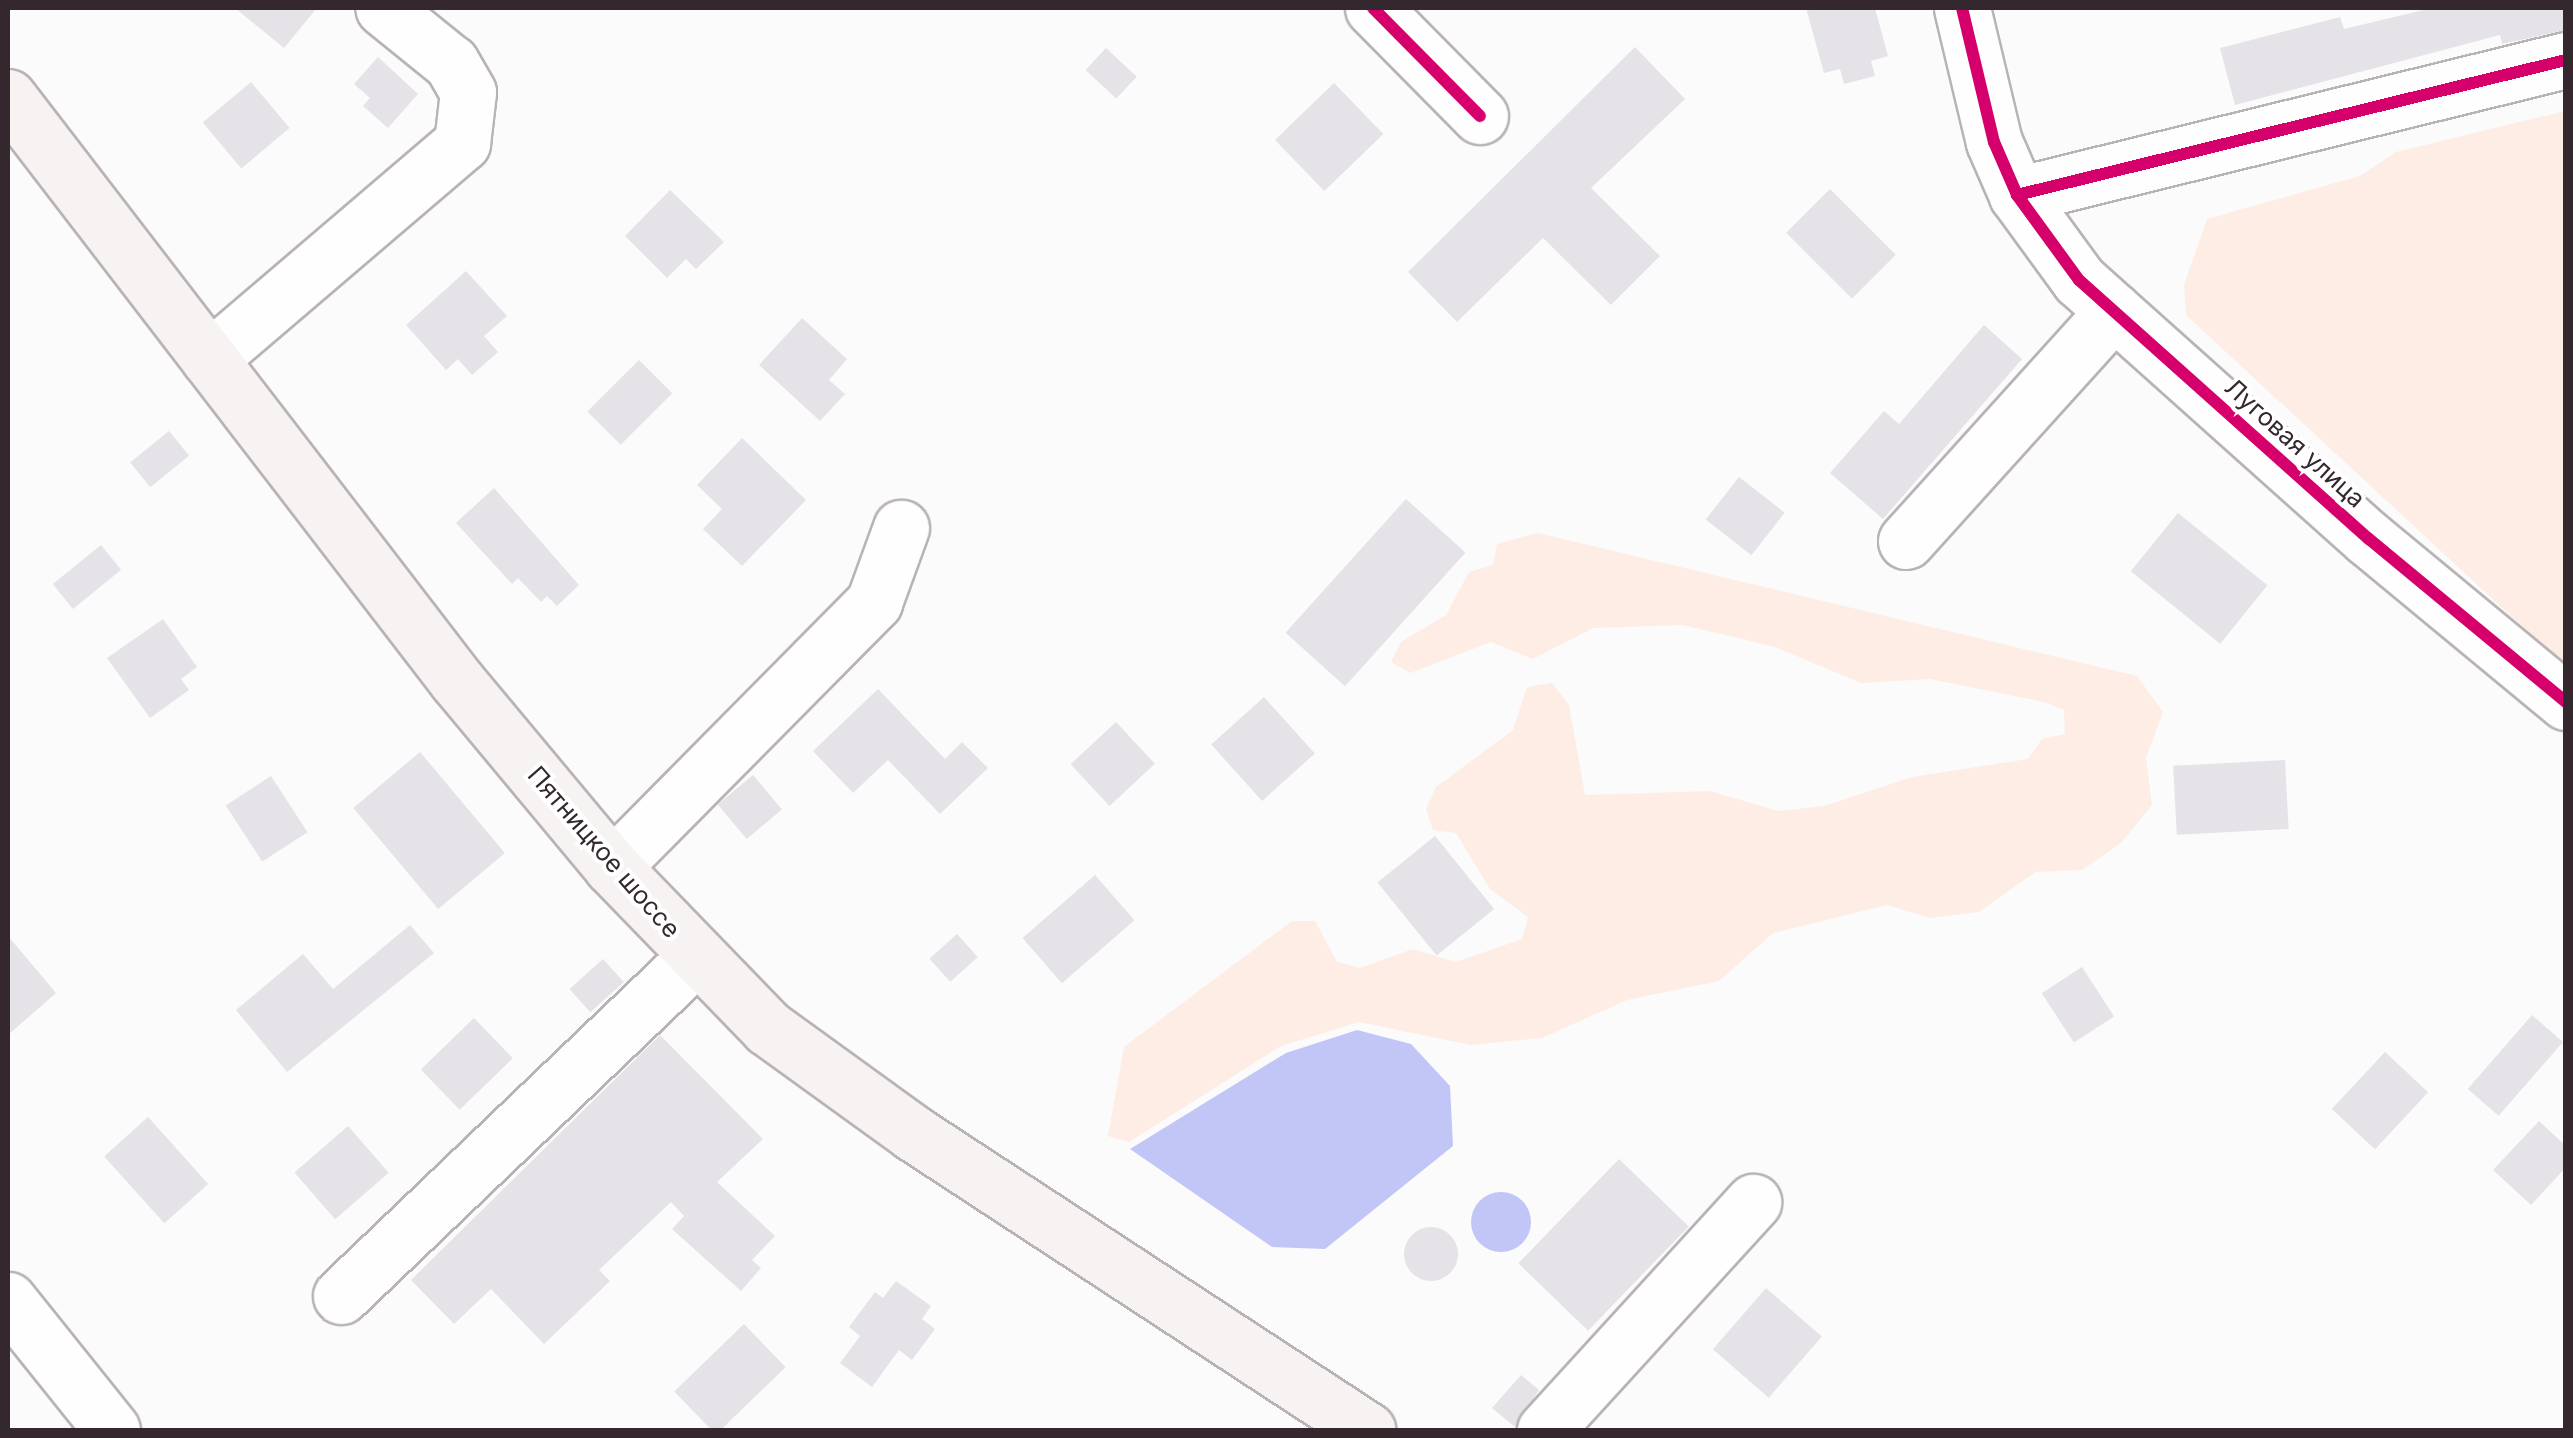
<!DOCTYPE html>
<html>
<head>
<meta charset="utf-8">
<style>
	body { margin:0 }
	#map { position:relative; width:2573px; height:1438px; overflow:hidden; background:#fbfbfb; font-family:Inter,sans-serif }
	div>[style] { position:absolute }
	[style*='--x'] { left:calc(var(--x)*1px); top:calc(var(--y)*1px); width:calc(var(--w)*1px); rotate:calc(var(--a)*1deg) }
	.green>* { inset:0; background:#fdede4 }
	.water>* { inset:0; background:#c2c6f7 }
	.round { border-radius:50% }
	.building>* { inset:0; background:#e5e2e8; transform-origin:0 0 }
	.roads { filter:drop-shadow(2px 0 #bab3b6) drop-shadow(-2px 0 #bab3b6) drop-shadow(0 2px #bab3b6) drop-shadow(0 -2px #bab3b6) }
	.minor>* { height:55px; margin:-27.5px; padding:0 27.5px; transform-origin:27.5px; border-radius:27.5px; background:#fefefe }
	.major>* { height:55px; margin:-27.5px; padding:0 27.5px; transform-origin:27.5px; border-radius:27.5px; background:#f8f3f3 }
	.cycleway>* { height:12px; margin:-6px; padding:0 6px; transform-origin:6px; border-radius:6px; background:#d6006c }
	span { translate:-50% -50%; white-space:nowrap; text-align:center; line-height:1.15; -webkit-text-stroke:8px #fff; paint-order:stroke }
	.street-label { font-size:25px; color:#34272e }
	.frame { position:absolute; inset:0; border:10px solid #34272e; pointer-events:none }
</style>
</head>
<body>
<div id="map">
	<div class="green">
		<i style="clip-path:polygon(2565px 111px,2566px 111px,2565px 666px,2186px 315px,2184px 285px,2207px 219px,2360px 176px,2396px 152px)"></i>
		<i style="clip-path:polygon(1538px 533px,2137px 676px,2163px 712px,2146px 758px,2152px 805px,2121px 843px,2082px 870px,2035px 872px,1979px 912px,1930px 918px,1887px 905px,1773px 933px,1719px 981px,1627px 1000px,1542px 1038px,1471px 1045px,1359px 1022px,1281px 1046px,1129px 1142px,1108px 1136px,1124px 1047px,1292px 921px,1315px 921px,1337px 962px,1360px 968px,1413px 949px,1456px 962px,1522px 939px,1528px 917px,1490px 889px,1456px 833px,1433px 830px,1426px 809px,1436px 787px,1513px 730px,1527px 687px,1552px 683px,1569px 705px,1585px 795px,1710px 791px,1778px 811px,1824px 806px,1912px 777px,2028px 759px,2042px 739px,2065px 734px,2064px 710px,2044px 702px,1930px 679px,1861px 683px,1775px 647px,1683px 625px,1593px 628px,1533px 659px,1491px 642px,1410px 673px,1391px 662px,1401px 642px,1446px 615px,1469px 572px,1493px 565px,1497px 544px)"></i>
	</div>
	<div class="water">
		<i style="clip-path:polygon(1357px 1030px,1411px 1044px,1450px 1086px,1453px 1146px,1325px 1249px,1272px 1247px,1130px 1149px,1286px 1053px)"></i>
		<i class="round" style="left:1471px;top:1192px;width:60px;height:60px"></i>
	</div>
	<div class="building">
		<i style="clip-path:polygon(235px 8px,317px 8px,284px 48px)"></i>
		<i style="clip-path:polygon(1806px 8px,1875px 8px,1888px 56px,1871px 61px,1875px 76px,1844px 84px,1840px 69px,1824px 73px)"></i>
		<i style="clip-path:polygon(2432px 8px,2566px 8px,2566px 30px,2502px 44px,2500px 35px,2235px 105px,2220px 48px,2340px 17px,2344px 29px)"></i>
		<i style="clip-path:polygon(1635px 47px,1685px 99px,1591px 188px,1660px 256px,1611px 305px,1543px 238px,1457px 322px,1408px 272px)"></i>
		<i style="left:1106px;top:48px;width:42px;height:30px;rotate:43deg"></i>
		<i style="clip-path:polygon(378px 57px,418px 94px,388px 128px,363px 106px,370px 98px,354px 84px)"></i>
		<i style="left:251px;top:82px;width:60px;height:63px;rotate:50deg"></i>
		<i style="left:1334px;top:83px;width:71px;height:82px;rotate:46deg"></i>
		<i style="left:1830px;top:189px;width:93px;height:62px;rotate:45deg"></i>
		<i style="clip-path:polygon(670px 190px,724px 242px,696px 269px,686px 259px,667px 278px,625px 236px)"></i>
		<i style="clip-path:polygon(466px 271px,507px 316px,484px 336px,498px 352px,472px 375px,458px 359px,446px 370px,406px 325px)"></i>
		<i style="clip-path:polygon(802px 318px,847px 359px,829px 380px,845px 394px,820px 421px,759px 365px)"></i>
		<i style="clip-path:polygon(1984px 325px,2022px 359px,1883px 519px,1830px 473px,1884px 411px,1899px 424px)"></i>
		<i style="left:639px;top:360px;width:47px;height:73px;rotate:45deg"></i>
		<i style="left:169px;top:431px;width:32px;height:50px;rotate:51deg"></i>
		<i style="clip-path:polygon(742px 438px,806px 500px,742px 566px,703px 529px,722px 509px,697px 485px)"></i>
		<i style="left:1739px;top:477px;width:58px;height:54px;rotate:38deg"></i>
		<i style="clip-path:polygon(494px 488px,579px 585px,557px 606px,547px 596px,541px 602px,518px 578px,512px 584px,456px 523px)"></i>
		<i style="left:1406px;top:499px;width:80px;height:180px;rotate:42deg"></i>
		<i style="left:2178px;top:513px;width:115px;height:75px;rotate:39deg"></i>
		<i style="left:101px;top:545px;width:32px;height:62px;rotate:51deg"></i>
		<i style="clip-path:polygon(163px 619px,197px 667px,181px 679px,189px 690px,150px 718px,107px 658px)"></i>
		<i style="clip-path:polygon(878px 689px,945px 759px,962px 742px,988px 768px,940px 814px,888px 760px,853px 793px,813px 751px)"></i>
		<i style="left:1264px;top:697px;width:76px;height:71px;rotate:48deg"></i>
		<i style="left:1116px;top:722px;width:57px;height:62px;rotate:47deg"></i>
		<i style="left:420px;top:752px;width:132px;height:87px;rotate:50deg"></i>
		<i style="left:2285px;top:760px;width:69px;height:112px;rotate:87deg"></i>
		<i style="left:753px;top:775px;width:45px;height:46px;rotate:50deg"></i>
		<i style="left:271px;top:776px;width:67px;height:54px;rotate:57deg"></i>
		<i style="left:1435px;top:836px;width:94px;height:74px;rotate:51deg"></i>
		<i style="left:1095px;top:875px;width:60px;height:96px;rotate:49deg"></i>
		<i style="clip-path:polygon(410px 925px,434px 953px,287px 1072px,236px 1010px,303px 954px,333px 989px)"></i>
		<i style="left:957px;top:934px;width:31px;height:37px;rotate:48deg"></i>
		<i style="clip-path:polygon(8px 936px,56px 993px,8px 1035px)"></i>
		<i style="left:603px;top:959px;width:31px;height:45px;rotate:48deg"></i>
		<i style="left:2082px;top:967px;width:59px;height:48px;rotate:57deg"></i>
		<i style="left:2532px;top:1015px;width:41px;height:98px;rotate:41deg"></i>
		<i style="left:474px;top:1018px;width:56px;height:74px;rotate:46deg"></i>
		<i style="clip-path:polygon(660px 1035px,763px 1139px,717px 1182px,775px 1236px,752px 1260px,761px 1268px,741px 1291px,672px 1229px,684px 1216px,671px 1202px,599px 1270px,610px 1281px,544px 1344px,491px 1289px,454px 1324px,411px 1280px)"></i>
		<i style="left:2385px;top:1052px;width:59px;height:78px;rotate:43deg"></i>
		<i style="left:148px;top:1117px;width:90px;height:59px;rotate:48deg"></i>
		<i style="clip-path:polygon(2539px 1121px,2566px 1146px,2566px 1167px,2531px 1205px,2493px 1170px)"></i>
		<i style="left:348px;top:1126px;width:62px;height:71px;rotate:49deg"></i>
		<i style="left:1619px;top:1159px;width:97px;height:145px;rotate:44deg"></i>
		<i class="round" style="left:1404px;top:1227px;width:54px;height:54px"></i>
		<i style="clip-path:polygon(896px 1281px,931px 1306px,922px 1319px,935px 1329px,912px 1360px,899px 1350px,872px 1387px,840px 1363px,860px 1336px,849px 1327px,875px 1292px,883px 1298px)"></i>
		<i style="left:1766px;top:1288px;width:74px;height:81px;rotate:41deg"></i>
		<i style="left:744px;top:1324px;width:60px;height:97px;rotate:46deg"></i>
		<i style="clip-path:polygon(1521px 1375px,1539px 1390px,1515px 1427px,1492px 1408px)"></i>
	</div>
	<div class="roads">
		<div class="minor">
			<i style="--x:1373;--y:8;--w:152;--a:45.3"></i>
			<i style="--x:1962;--y:8;--w:138;--a:76.6"></i>
			<i style="--x:1994;--y:142;--w:58;--a:66.5"></i>
			<i style="--x:2017;--y:195;--w:105;--a:53.9"></i>
			<i style="--x:2079;--y:280;--w:389;--a:41.8"></i>
			<i style="--x:2369;--y:539;--w:256;--a:39.6"></i>
			<i style="--x:2017;--y:195;--w:565;--a:-13.82"></i>
			<i style="--x:209;--y:359;--w:333;--a:-40.5"></i>
			<i style="--x:462;--y:143;--w:51;--a:-83.3"></i>
			<i style="--x:468;--y:92;--w:34;--a:-120"></i>
			<i style="--x:451;--y:63;--w:87;--a:-141"></i>
			<i style="--x:1906;--y:541;--w:310;--a:-47.9"></i>
			<i style="--x:612;--y:867;--w:373;--a:-45.3"></i>
			<i style="--x:874;--y:602;--w:79;--a:-70"></i>
			<i style="--x:341;--y:1296;--w:491;--a:-43.7"></i>
			<i style="--x:8;--y:1300;--w:166;--a:51.3"></i>
			<i style="--x:1545;--y:1430;--w:309;--a:-47.6"></i>
		</div>
		<div class="major">
			<i style="--x:8;--y:97;--w:737;--a:52.45"></i>
			<i style="--x:457;--y:681;--w:242;--a:50.2"></i>
			<i style="--x:612;--y:867;--w:224;--a:45.9"></i>
			<i style="--x:768;--y:1028;--w:179;--a:35.9"></i>
			<i style="--x:913;--y:1133;--w:543;--a:33.19"></i>
		</div>
	</div>
	<div class="cycleway">
		<i style="--x:1373;--y:8;--w:152;--a:45.3"></i>
		<i style="--x:1962;--y:8;--w:138;--a:76.6"></i>
		<i style="--x:1994;--y:142;--w:58;--a:66.5"></i>
		<i style="--x:2017;--y:195;--w:105;--a:53.9"></i>
		<i style="--x:2079;--y:280;--w:389;--a:41.8"></i>
		<i style="--x:2369;--y:539;--w:256;--a:39.6"></i>
		<i style="--x:2017;--y:195;--w:565;--a:-13.82"></i>
	</div>
	<div class="street-label">
		<span style="left:2295px;top:443px;rotate:42deg">Луговая улица</span>
		<span style="left:604px;top:852px;rotate:49deg">Пятницкое шоссе</span>
	</div>
	<div class="frame"></div>
</div>
</body>
</html>
